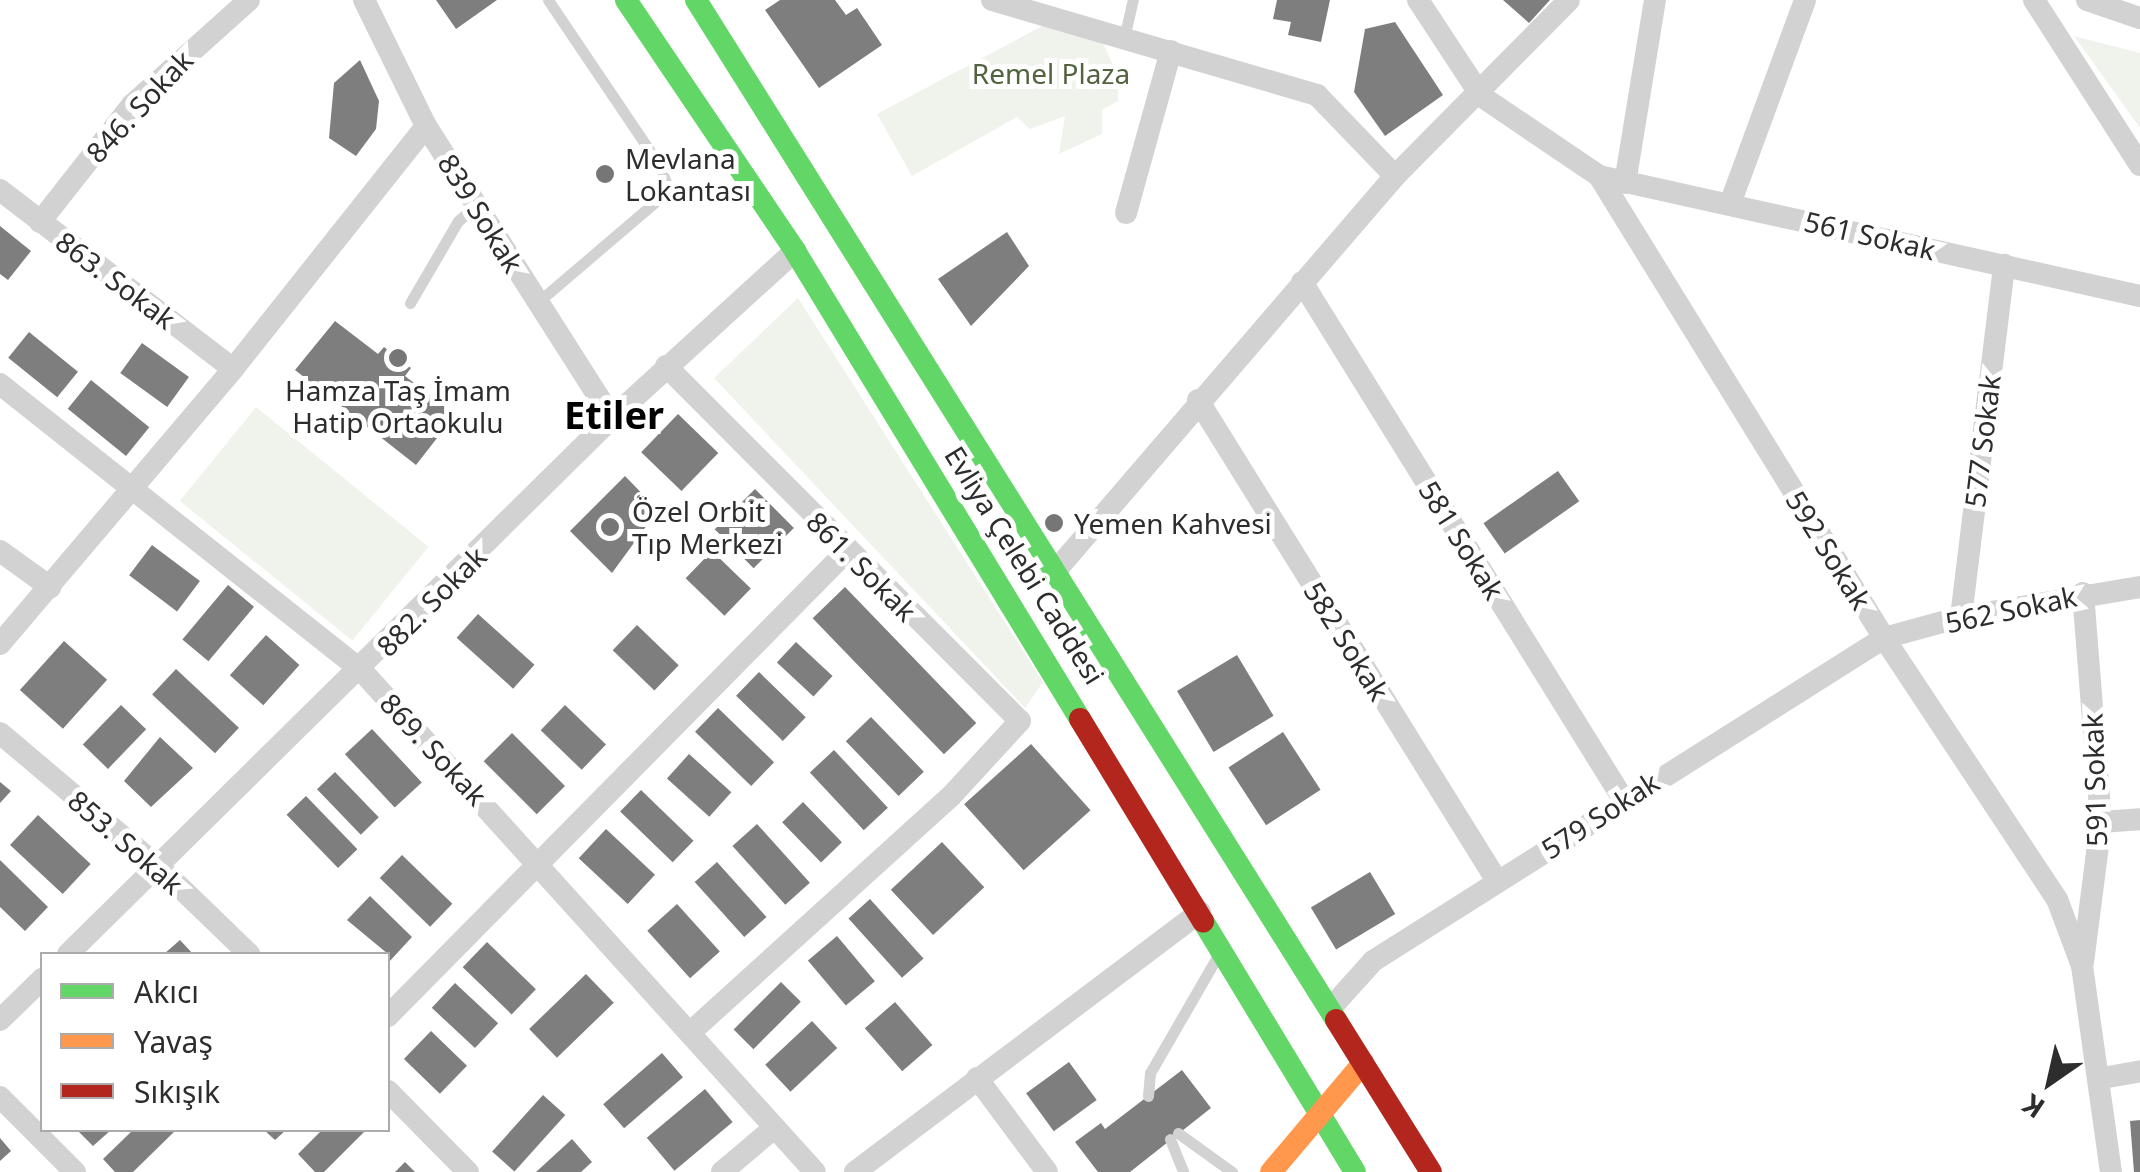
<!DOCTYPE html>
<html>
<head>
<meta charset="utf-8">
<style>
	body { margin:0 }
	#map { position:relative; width:2140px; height:1172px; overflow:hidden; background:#fff; font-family:"Noto Sans",sans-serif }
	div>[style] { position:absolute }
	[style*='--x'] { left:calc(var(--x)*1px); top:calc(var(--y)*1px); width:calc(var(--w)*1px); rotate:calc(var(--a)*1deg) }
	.green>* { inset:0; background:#f0f3ec; transform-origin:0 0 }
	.building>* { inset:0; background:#7e7e7e; transform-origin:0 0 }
	.lane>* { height:11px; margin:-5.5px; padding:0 5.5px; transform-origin:5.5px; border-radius:5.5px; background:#d2d2d2 }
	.street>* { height:22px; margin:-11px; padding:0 11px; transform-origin:11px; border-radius:11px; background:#d2d2d2 }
	.fast>* { height:22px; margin:-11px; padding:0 11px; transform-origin:11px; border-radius:11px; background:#63d668 }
	.slow>* { height:22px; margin:-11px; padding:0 11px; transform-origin:11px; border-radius:11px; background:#ff974d }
	.jam>* { height:22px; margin:-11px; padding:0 11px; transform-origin:11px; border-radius:11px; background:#b3261e }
	.dots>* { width:28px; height:28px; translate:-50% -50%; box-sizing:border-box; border:5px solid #fff; border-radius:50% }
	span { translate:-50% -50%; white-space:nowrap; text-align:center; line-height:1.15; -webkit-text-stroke:10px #fff; paint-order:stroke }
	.park-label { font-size:28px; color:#526340 }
	.street-label { font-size:28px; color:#2d2d2d }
	.poi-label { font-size:28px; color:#2d2d2d }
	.left { translate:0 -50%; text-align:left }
	.district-label { font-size:38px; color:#000; font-weight:700 }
	.legend { position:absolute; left:40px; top:952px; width:350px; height:180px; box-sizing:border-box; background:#fff; border:2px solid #ababab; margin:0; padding:12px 18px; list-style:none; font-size:30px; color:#2d2d2d }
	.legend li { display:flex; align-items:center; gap:20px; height:50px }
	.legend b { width:50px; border:2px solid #ababab }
	.north { position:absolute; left:2000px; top:1032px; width:100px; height:100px; -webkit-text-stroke:8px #fff; paint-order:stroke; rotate:214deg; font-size:28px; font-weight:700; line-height:40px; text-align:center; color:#2d2d2d }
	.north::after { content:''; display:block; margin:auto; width:35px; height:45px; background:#2d2d2d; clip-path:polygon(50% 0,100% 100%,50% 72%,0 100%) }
</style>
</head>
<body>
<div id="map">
	<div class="green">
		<i style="clip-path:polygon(1046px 24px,1103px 43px,1118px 76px,1118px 101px,1102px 110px,1102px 134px,1059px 154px,1065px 116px,1030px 129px,1017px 117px,912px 176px,877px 114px)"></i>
		<i style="clip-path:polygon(2074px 36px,2140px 53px,2140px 128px)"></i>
		<i style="clip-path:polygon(798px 298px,1043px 682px,1025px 708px,714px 378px)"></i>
		<i style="left:256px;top:407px;width:222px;height:121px;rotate:39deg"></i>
	</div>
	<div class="building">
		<i style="clip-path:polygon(436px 0,497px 0,456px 29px)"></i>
		<i style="clip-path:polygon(780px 0,835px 0,846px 15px,857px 8px,882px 45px,819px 88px,765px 10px)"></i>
		<i style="clip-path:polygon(1277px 0,1330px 0,1321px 42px,1288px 35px,1291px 22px,1273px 19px)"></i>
		<i style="clip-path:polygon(1503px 0,1550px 0,1529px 23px)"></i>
		<i style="clip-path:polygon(1395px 22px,1443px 95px,1385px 136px,1354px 92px,1365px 29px)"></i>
		<i style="clip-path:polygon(360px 60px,379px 101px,376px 129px,356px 156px,329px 138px,334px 83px)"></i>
		<i style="clip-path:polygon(0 226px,31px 251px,8px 280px,0 274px)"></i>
		<i style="clip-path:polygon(1007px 232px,1029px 266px,971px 326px,938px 279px)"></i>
		<i style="clip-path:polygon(335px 321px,378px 354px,384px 347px,411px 368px,405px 376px,455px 415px,416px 465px,295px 370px)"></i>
		<i style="left:29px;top:332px;width:63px;height:33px;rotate:39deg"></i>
		<i style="left:142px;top:343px;width:58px;height:37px;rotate:36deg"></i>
		<i style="left:91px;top:380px;width:75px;height:37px;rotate:39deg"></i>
		<i style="left:678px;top:414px;width:56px;height:53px;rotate:44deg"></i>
		<i style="left:1558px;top:471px;width:37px;height:91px;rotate:55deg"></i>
		<i style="clip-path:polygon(625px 476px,658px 510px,612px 573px,570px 531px)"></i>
		<i style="left:755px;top:489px;width:55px;height:57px;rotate:45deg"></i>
		<i style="left:152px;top:545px;width:60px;height:38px;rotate:37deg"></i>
		<i style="left:712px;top:551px;width:54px;height:38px;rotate:44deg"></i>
		<i style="left:228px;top:585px;width:34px;height:71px;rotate:40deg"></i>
		<i style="left:845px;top:587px;width:189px;height:45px;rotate:46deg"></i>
		<i style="left:478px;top:614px;width:76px;height:32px;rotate:42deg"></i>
		<i style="left:637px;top:625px;width:58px;height:35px;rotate:44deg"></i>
		<i style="left:266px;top:635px;width:45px;height:54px;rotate:42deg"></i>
		<i style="left:64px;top:641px;width:58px;height:66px;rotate:42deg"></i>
		<i style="left:796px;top:642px;width:50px;height:28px;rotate:43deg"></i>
		<i style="left:1237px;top:655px;width:71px;height:70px;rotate:59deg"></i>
		<i style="left:176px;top:669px;width:86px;height:35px;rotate:43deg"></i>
		<i style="left:759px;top:672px;width:65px;height:33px;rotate:44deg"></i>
		<i style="left:121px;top:705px;width:35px;height:55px;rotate:44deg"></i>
		<i style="left:565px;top:705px;width:57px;height:35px;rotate:44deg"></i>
		<i style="left:718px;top:708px;width:78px;height:33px;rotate:44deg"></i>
		<i style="left:871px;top:717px;width:76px;height:35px;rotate:46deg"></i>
		<i style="left:372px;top:729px;width:73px;height:37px;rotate:47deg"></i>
		<i style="left:1283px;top:732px;width:69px;height:65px;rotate:57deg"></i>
		<i style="left:512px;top:733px;width:75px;height:40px;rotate:45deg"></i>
		<i style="clip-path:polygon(160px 737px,193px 768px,151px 807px,124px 781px)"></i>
		<i style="left:1031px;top:744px;width:89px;height:90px;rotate:48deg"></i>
		<i style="left:834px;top:750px;width:79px;height:33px;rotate:47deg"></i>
		<i style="left:689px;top:754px;width:57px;height:33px;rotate:42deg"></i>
		<i style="left:335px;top:772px;width:63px;height:25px;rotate:46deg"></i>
		<i style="clip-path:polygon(0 782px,11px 791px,0 803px)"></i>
		<i style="left:641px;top:790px;width:73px;height:30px;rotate:44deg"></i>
		<i style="left:306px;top:796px;width:74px;height:27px;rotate:46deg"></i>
		<i style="left:803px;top:802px;width:56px;height:29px;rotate:46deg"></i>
		<i style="left:38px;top:815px;width:72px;height:41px;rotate:43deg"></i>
		<i style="left:757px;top:824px;width:79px;height:33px;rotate:48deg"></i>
		<i style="left:606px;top:829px;width:67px;height:40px;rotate:43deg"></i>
		<i style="left:942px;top:842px;width:62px;height:70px;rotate:47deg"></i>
		<i style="left:402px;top:855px;width:70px;height:32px;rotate:44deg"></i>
		<i style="clip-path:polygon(0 860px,48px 907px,25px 931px,0 907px)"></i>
		<i style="left:717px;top:862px;width:74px;height:30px;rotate:48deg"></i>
		<i style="left:1370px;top:872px;width:49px;height:69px;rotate:59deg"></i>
		<i style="clip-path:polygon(370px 896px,412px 937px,388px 963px,388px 954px,347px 920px)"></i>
		<i style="left:870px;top:899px;width:80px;height:29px;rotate:48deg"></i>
		<i style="left:677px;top:904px;width:64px;height:40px;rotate:48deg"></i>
		<i style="left:837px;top:936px;width:59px;height:38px;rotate:50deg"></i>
		<i style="clip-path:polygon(180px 940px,193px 954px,164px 954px)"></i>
		<i style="left:487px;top:942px;width:68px;height:35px;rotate:44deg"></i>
		<i style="left:586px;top:974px;width:40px;height:79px;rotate:46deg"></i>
		<i style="left:781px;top:982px;width:28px;height:67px;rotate:45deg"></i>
		<i style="left:455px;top:983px;width:59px;height:34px;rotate:43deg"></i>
		<i style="left:895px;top:1002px;width:57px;height:40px;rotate:49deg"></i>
		<i style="left:812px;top:1021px;width:37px;height:64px;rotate:47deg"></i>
		<i style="left:431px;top:1031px;width:50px;height:39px;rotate:44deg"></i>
		<i style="left:662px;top:1053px;width:32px;height:78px;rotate:49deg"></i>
		<i style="left:1069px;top:1062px;width:47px;height:53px;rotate:54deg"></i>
		<i style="clip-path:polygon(1182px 1070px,1211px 1108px,1130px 1172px,1098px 1172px,1075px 1142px,1101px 1123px,1105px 1129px)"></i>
		<i style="left:705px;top:1089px;width:43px;height:76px;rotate:50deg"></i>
		<i style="left:543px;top:1095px;width:30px;height:76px;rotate:42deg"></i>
		<i style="clip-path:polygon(2140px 1120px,2140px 1172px,2134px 1172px,2130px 1121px)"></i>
		<i style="clip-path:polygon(77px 1130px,111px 1130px,93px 1146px)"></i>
		<i style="clip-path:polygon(133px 1130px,176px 1130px,133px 1172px,115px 1172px,103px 1159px)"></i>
		<i style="clip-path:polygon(264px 1130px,286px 1130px,275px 1140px)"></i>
		<i style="clip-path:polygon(322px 1130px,366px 1130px,324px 1172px,315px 1172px,298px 1154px)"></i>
		<i style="clip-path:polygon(0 1138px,11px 1151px,0 1161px)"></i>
		<i style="clip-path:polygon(572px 1139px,592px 1162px,581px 1172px,536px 1172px)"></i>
		<i style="clip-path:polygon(405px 1162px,415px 1172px,395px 1172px)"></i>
	</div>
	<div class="lane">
		<i style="--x:1124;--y:38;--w:39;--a:-77"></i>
		<i style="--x:538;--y:302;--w:172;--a:-40.5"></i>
		<i style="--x:669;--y:190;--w:26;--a:-111"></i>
		<i style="--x:660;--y:166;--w:200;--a:-124"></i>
		<i style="--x:410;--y:303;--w:95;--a:-59.7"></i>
		<i style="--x:458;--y:221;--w:23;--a:-41"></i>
		<i style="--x:1148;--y:1096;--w:23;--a:-85"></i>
		<i style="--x:1150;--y:1073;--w:134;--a:-60"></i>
		<i style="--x:1178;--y:1133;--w:67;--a:35.8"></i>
		<i style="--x:1170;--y:1139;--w:35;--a:68"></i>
	</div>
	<div class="street">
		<i style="--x:364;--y:0;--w:140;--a:63.8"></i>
		<i style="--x:426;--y:126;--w:346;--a:57.5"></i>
		<i style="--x:992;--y:0;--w:339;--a:16.3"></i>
		<i style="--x:1317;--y:95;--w:112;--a:46.1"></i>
		<i style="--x:1418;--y:0;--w:115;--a:56.7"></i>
		<i style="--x:1481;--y:96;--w:143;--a:34.1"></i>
		<i style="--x:1599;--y:176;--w:543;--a:58.33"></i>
		<i style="--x:1884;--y:638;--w:313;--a:56.5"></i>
		<i style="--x:2057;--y:899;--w:72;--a:69.5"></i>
		<i style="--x:2082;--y:966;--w:208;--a:82"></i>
		<i style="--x:2034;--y:0;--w:196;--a:57.3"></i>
		<i style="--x:2087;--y:0;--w:56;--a:18.8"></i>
		<i style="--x:1599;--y:176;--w:554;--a:12.51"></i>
		<i style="--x:1625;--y:183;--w:185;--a:-80.7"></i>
		<i style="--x:0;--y:190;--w:294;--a:37.5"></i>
		<i style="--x:1730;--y:204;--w:217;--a:-69.8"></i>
		<i style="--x:1126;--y:213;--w:168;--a:-74.5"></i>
		<i style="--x:40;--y:222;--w:149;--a:-51.8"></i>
		<i style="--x:132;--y:105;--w:157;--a:-41.9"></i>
		<i style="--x:1302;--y:282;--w:609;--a:58.16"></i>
		<i style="--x:666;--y:366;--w:501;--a:45.08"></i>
		<i style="--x:1020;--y:721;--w:102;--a:132.6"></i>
		<i style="--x:951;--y:796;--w:351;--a:137.8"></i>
		<i style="--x:0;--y:384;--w:462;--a:38.4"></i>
		<i style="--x:362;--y:671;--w:675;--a:47.88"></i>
		<i style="--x:1198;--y:400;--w:566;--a:58.13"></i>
		<i style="--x:0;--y:551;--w:62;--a:35.8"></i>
		<i style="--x:1058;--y:568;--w:517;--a:-49.31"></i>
		<i style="--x:1395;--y:176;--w:247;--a:-45.3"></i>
		<i style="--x:2083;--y:593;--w:230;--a:85.5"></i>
		<i style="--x:2101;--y:822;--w:141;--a:97.3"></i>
		<i style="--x:1961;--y:617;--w:355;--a:-83"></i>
		<i style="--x:0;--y:644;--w:360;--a:-49.7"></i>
		<i style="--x:233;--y:369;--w:310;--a:-51.5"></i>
		<i style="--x:0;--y:733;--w:209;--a:40.2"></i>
		<i style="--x:160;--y:868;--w:124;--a:44"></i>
		<i style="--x:2101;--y:822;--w:39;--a:-4"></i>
		<i style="--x:68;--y:954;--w:764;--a:-44.58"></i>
		<i style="--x:612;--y:418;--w:248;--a:-42.4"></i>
		<i style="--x:1330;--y:1009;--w:64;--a:-48.1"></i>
		<i style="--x:1373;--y:961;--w:605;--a:-32.3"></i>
		<i style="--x:1884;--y:638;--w:80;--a:-15.3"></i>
		<i style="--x:1961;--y:617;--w:181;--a:-9.5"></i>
		<i style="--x:388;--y:1016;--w:652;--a:-45.37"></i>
		<i style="--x:0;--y:1020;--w:59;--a:-44.3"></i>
		<i style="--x:977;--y:1078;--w:117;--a:53.3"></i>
		<i style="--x:2102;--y:1078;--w:39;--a:-10"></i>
		<i style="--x:388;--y:1091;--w:114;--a:45.4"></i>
		<i style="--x:0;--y:1097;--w:106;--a:45"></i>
		<i style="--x:722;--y:1172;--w:68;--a:-40.2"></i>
		<i style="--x:855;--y:1172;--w:432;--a:-37"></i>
	</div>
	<div class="fast">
		<i style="--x:626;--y:0;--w:303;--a:56"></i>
		<i style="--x:795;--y:251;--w:548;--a:58.66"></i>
		<i style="--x:696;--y:0;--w:1204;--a:57.89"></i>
		<i style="--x:1203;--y:921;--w:293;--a:58.8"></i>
	</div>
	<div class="slow">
		<i style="--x:1271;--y:1172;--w:143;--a:-49.8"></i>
	</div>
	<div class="jam">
		<i style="--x:1080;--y:719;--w:237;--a:58.7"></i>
		<i style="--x:1336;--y:1020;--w:179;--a:58"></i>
	</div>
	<div class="dots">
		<i style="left:605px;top:174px;background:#767676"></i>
		<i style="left:398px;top:358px;background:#767676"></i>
		<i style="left:1054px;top:523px;background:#767676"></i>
		<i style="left:610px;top:527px;background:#767676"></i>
	</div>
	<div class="park-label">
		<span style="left:1051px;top:73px">Remel Plaza</span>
	</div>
	<div class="street-label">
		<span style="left:139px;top:106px;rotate:-47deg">846. Sokak</span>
		<span style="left:481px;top:213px;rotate:58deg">839 Sokak</span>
		<span style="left:1870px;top:235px;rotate:13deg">561 Sokak</span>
		<span style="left:116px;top:280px;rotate:37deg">863. Sokak</span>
		<span style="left:1982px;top:441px;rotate:-83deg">577 Sokak</span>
		<span style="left:1462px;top:540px;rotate:58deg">581 Sokak</span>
		<span style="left:1829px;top:550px;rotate:58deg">592 Sokak</span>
		<span style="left:1025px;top:565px;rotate:58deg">Evliya Çelebi Caddesi</span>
		<span style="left:862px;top:566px;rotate:45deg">861. Sokak</span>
		<span style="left:431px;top:601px;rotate:-45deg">882. Sokak</span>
		<span style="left:2011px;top:609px;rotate:-12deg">562 Sokak</span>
		<span style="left:1347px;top:641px;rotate:58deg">582 Sokak</span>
		<span style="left:434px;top:749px;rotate:47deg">869. Sokak</span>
		<span style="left:2094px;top:780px;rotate:-92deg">591 Sokak</span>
		<span style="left:1600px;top:815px;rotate:-33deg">579 Sokak</span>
		<span style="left:126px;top:842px;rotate:41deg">853. Sokak</span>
	</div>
	<div class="poi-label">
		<span class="left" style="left:625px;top:174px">Mevlana<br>Lokantası</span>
		<span style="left:398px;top:406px">Hamza Taş İmam<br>Hatip Ortaokulu</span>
		<span class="left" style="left:632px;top:527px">Özel Orbit<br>Tıp Merkezi</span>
		<span class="left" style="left:1074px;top:523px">Yemen Kahvesi</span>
	</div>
	<div class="district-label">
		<span style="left:614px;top:415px">Etiler</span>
	</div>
	<ul class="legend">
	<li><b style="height:12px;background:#63d668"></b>Akıcı</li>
	<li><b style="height:12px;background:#ff974d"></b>Yavaş</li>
	<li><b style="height:12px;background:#b3261e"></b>Sıkışık</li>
	</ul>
	<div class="north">K</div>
</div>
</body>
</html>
